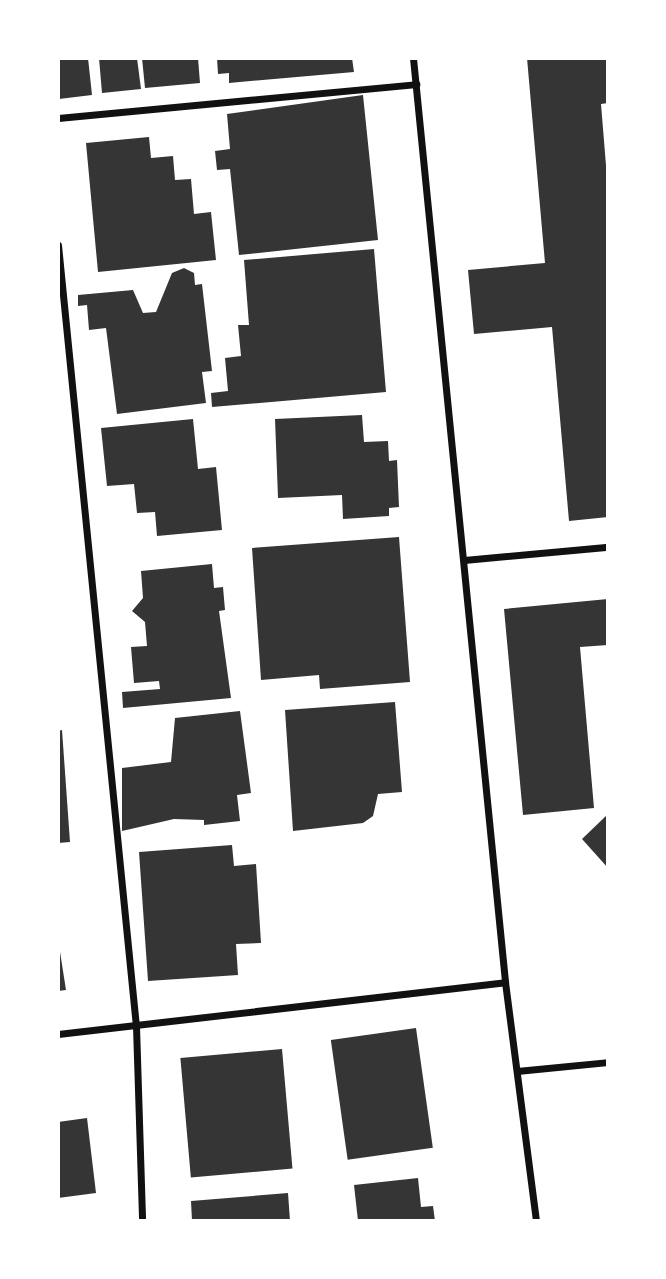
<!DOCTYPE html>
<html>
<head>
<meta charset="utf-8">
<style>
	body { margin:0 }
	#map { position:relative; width:666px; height:1279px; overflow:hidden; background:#fff; font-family:Figtree,sans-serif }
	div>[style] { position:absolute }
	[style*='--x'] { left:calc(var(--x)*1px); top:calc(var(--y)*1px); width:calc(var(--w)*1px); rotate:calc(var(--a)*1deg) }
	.building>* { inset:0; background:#353535; transform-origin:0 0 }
	.minor>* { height:7px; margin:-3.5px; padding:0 3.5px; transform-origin:3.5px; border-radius:3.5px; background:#111 }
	span { translate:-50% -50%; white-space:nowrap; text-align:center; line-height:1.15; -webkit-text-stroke:5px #fff; paint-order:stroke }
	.frame { position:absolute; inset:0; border:60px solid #fff; pointer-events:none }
</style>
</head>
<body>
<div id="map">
	<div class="building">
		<i style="clip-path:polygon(88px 58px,92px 95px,59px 99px,58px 59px)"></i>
		<i style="clip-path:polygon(99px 58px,137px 58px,141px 89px,102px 93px)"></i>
		<i style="clip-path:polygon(142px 58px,198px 58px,200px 83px,145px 88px)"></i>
		<i style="clip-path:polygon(217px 58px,352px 58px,354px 72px,229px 83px,229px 73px,218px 74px)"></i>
		<i style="clip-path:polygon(527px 58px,608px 58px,608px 103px,601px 104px,608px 190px,608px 517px,569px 521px,552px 327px,474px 334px,468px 270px,545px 263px)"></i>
		<i style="clip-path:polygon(363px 95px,378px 240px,239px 255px,230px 169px,217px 170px,215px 151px,230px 149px,227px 114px)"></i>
		<i style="clip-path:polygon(149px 137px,151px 158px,173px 156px,175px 180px,191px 179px,194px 214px,211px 212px,216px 260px,98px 272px,86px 143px)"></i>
		<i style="clip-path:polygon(374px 249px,386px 392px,212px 407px,211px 393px,228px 391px,225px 358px,241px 356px,238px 325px,249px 325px,244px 260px)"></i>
		<i style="clip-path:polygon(184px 268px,194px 273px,195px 285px,202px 284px,212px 371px,202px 372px,206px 403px,117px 414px,106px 328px,89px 330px,87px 305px,78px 306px,78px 295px,133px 290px,143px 313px,156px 312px,172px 273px)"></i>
		<i style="clip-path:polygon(362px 415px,364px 442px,388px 441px,389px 461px,397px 460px,399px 507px,389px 508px,389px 516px,343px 519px,342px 495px,278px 498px,275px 419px)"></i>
		<i style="clip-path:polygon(193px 419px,198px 469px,216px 467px,222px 530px,157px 536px,155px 512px,137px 513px,134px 484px,107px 486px,101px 428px)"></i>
		<i style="clip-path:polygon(399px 537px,410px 682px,320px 689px,319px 675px,261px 680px,252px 548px)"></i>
		<i style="clip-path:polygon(212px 564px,214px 588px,223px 587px,225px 610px,219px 611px,231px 698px,123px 708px,122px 692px,160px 689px,159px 681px,134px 683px,131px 647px,147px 646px,145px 622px,132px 611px,143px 598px,141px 571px)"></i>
		<i style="clip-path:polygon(608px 599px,608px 645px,580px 647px,594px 808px,523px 815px,504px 609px)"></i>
		<i style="clip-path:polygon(395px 702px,402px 792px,378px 794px,373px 816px,363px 823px,293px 831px,285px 710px)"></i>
		<i style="clip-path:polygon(240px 711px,251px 793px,237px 795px,240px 821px,204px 825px,204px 820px,174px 819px,122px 831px,122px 768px,171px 762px,175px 718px)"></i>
		<i style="clip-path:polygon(62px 730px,70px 842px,58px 843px,58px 731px)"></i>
		<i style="clip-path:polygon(608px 814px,608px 868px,582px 839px)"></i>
		<i style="clip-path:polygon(232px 845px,234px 866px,256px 864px,261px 943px,236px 944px,238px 975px,148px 981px,139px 852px)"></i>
		<i style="clip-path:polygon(58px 939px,66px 990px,58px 991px)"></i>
		<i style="left:416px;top:1028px;width:121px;height:86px;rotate:82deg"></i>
		<i style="left:282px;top:1049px;width:120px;height:102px;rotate:85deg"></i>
		<i style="clip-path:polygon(87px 1118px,96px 1193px,58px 1198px,58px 1122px)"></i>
		<i style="clip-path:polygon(418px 1178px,421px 1207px,433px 1206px,435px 1221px,358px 1221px,354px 1185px)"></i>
		<i style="clip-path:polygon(288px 1193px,290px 1221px,192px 1221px,191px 1201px)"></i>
	</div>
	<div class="minor">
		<i style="--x:413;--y:58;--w:929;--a:84.31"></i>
		<i style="--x:505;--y:982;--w:241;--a:82.6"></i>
		<i style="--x:58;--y:118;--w:360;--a:-5.4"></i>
		<i style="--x:58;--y:245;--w:785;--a:84.3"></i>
		<i style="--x:136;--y:1026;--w:195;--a:88.2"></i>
		<i style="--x:464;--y:560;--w:145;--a:-5.2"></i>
		<i style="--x:58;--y:1034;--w:450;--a:-6.6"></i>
		<i style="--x:517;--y:1071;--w:91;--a:-5.6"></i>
	</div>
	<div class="frame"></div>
</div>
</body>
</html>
